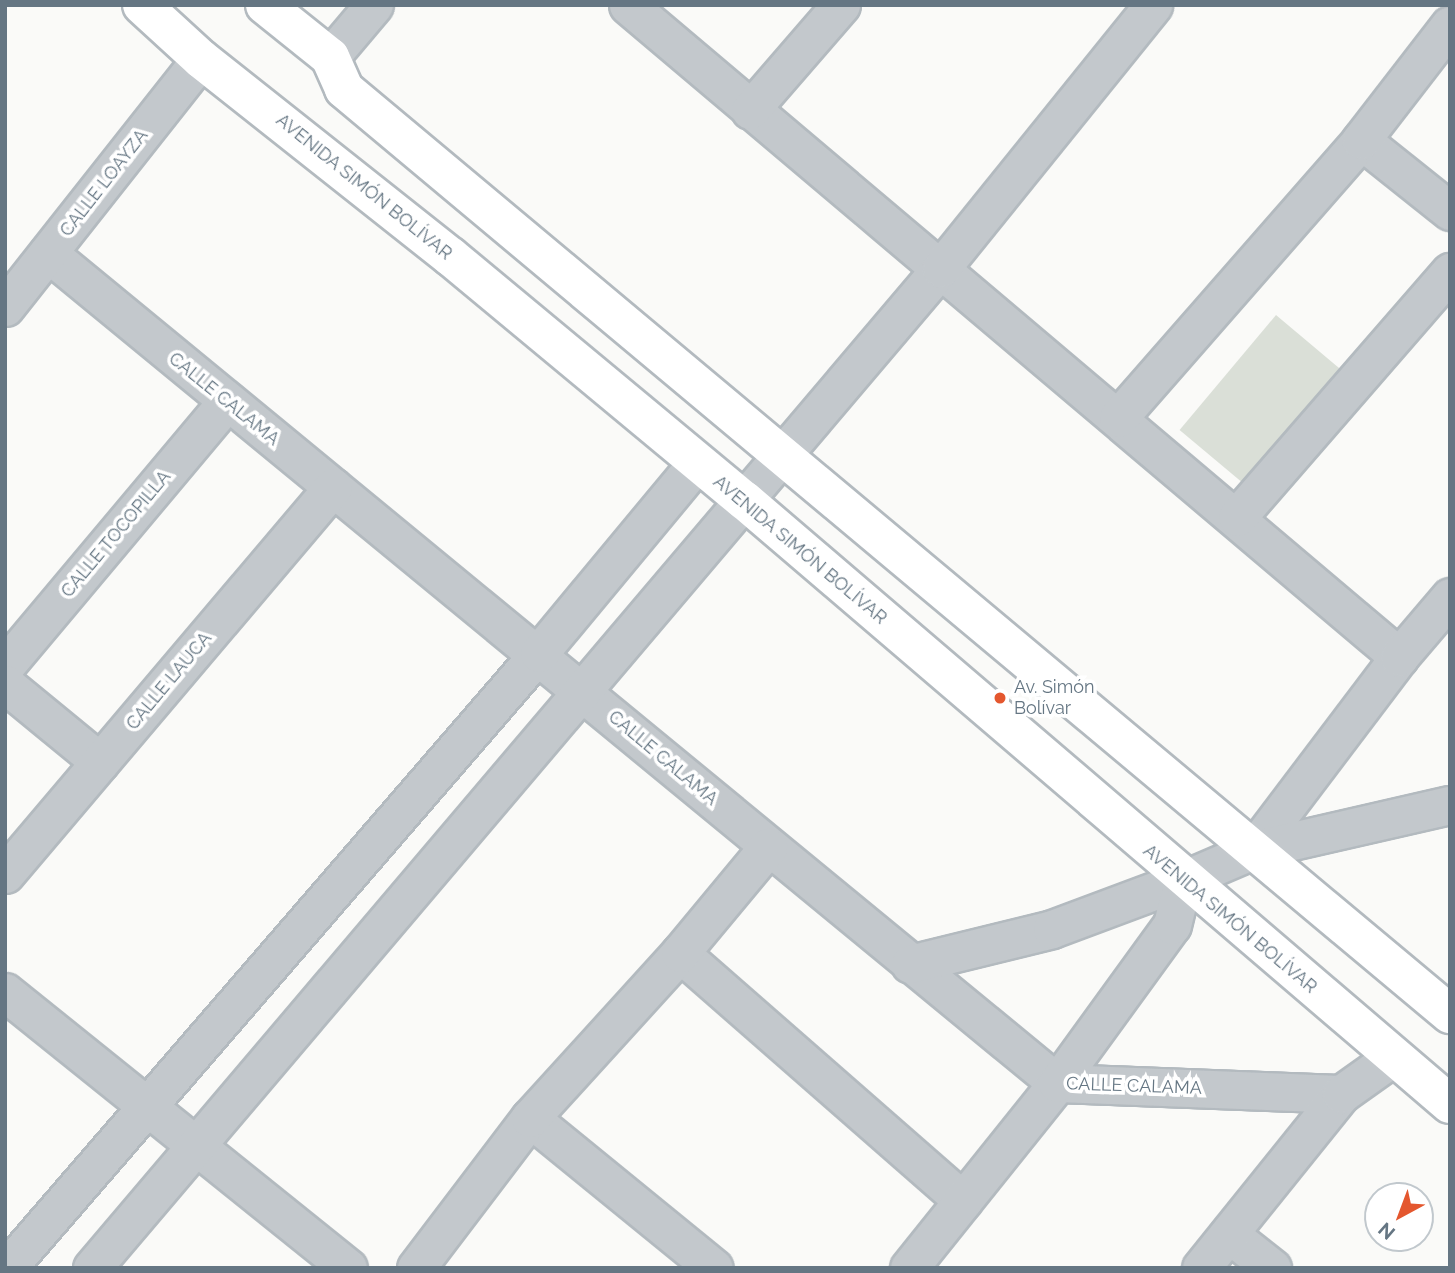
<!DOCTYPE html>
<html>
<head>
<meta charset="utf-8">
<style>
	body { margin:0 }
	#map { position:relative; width:1455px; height:1273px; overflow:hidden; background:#fafaf8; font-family:Raleway,sans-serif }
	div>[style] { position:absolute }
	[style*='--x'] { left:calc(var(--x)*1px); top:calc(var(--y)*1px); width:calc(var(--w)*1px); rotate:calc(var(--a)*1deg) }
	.green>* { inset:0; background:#dadfd7; transform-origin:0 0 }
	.roads { filter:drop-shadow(2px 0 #b3babf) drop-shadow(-2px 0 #b3babf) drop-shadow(0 2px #b3babf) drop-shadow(0 -2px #b3babf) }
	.street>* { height:37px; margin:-18.5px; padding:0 18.5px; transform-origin:18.5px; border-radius:18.5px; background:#c3c8cc }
	.secondary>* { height:38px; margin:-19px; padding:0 19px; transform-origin:19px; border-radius:19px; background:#fff }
	.dots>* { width:19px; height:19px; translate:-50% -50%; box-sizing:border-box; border:4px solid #fff; border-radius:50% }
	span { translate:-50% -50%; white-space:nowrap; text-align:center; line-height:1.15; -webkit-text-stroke:7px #fff; paint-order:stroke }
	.street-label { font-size:18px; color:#657683 }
	.poi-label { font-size:18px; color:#657683 }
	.left { translate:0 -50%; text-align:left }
	.frame { position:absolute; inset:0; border:7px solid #657683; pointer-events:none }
	.north { position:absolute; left:1364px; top:1182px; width:70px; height:70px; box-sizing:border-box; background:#fff; border:2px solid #c1c8cd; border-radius:50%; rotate:221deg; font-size:19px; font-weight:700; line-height:28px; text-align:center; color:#657683 }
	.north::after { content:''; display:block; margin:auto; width:24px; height:32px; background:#e4572e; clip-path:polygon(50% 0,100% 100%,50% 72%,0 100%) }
</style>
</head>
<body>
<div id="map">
	<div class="green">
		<i style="left:1276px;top:315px;width:92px;height:150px;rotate:40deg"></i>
	</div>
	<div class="roads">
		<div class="street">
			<i style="--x:628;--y:5;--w:1010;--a:40.22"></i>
			<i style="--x:330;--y:57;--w:68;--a:-49.8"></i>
			<i style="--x:750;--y:110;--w:139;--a:-49.1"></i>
			<i style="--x:1361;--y:140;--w:114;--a:38.6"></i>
			<i style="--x:48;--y:253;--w:1307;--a:39.44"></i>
			<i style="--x:1057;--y:1083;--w:284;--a:2.2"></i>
			<i style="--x:5;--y:307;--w:316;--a:-51.7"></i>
			<i style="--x:1118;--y:418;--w:369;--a:-48.8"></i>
			<i style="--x:1361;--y:140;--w:145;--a:-52.3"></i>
			<i style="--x:1237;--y:517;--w:325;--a:-49"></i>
			<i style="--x:5;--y:666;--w:346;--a:-50"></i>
			<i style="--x:5;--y:684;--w:123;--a:39.4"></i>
			<i style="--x:1253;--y:850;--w:242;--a:-52.9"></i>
			<i style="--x:1399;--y:657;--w:79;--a:-49.6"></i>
			<i style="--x:5;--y:874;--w:507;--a:-49.72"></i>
			<i style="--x:680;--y:953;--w:376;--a:41.2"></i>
			<i style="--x:910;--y:964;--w:146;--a:-13.8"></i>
			<i style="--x:1052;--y:929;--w:140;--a:-20.5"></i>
			<i style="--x:5;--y:992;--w:440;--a:38.8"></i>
			<i style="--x:530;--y:1118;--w:237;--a:39.2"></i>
			<i style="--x:1229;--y:1234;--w:55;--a:38.3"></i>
			<i style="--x:7;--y:1268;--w:813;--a:-49.14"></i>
			<i style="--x:539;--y:653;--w:246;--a:-50.3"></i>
			<i style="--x:92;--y:1268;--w:1312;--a:-49.67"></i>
			<i style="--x:941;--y:268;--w:338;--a:-51.1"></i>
			<i style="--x:416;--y:1268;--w:188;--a:-52.8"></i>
			<i style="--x:530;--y:1118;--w:223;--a:-47.7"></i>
			<i style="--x:680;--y:953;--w:138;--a:-50.3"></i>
			<i style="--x:909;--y:1268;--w:237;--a:-51.3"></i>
			<i style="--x:1057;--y:1083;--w:195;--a:-54"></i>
			<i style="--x:1172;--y:925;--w:46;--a:-76.3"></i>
			<i style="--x:1183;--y:880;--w:76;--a:-23.2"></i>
			<i style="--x:1253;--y:850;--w:202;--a:-12.9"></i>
			<i style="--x:1201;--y:1268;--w:223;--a:-51.2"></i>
			<i style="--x:1341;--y:1094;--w:64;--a:-35.4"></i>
		</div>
		<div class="secondary">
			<i style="--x:142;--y:5;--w:80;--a:42.5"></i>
			<i style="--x:201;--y:59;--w:319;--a:38.4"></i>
			<i style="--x:451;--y:257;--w:381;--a:39.7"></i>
			<i style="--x:744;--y:500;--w:929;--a:40.55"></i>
			<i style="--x:265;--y:5;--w:83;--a:38.7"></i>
			<i style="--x:330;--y:57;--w:35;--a:66"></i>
			<i style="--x:344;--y:89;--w:1442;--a:39.91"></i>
		</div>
	</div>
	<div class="dots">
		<i style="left:1000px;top:698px;background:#e4572e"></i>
	</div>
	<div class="street-label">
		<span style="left:104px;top:183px;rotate:-52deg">CALLE LOAYZA</span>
		<span style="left:364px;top:187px;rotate:39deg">AVENIDA SIMÓN BOLÍVAR</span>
		<span style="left:224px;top:399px;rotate:39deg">CALLE CALAMA</span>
		<span style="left:116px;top:534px;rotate:-50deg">CALLE TOCOPILLA</span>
		<span style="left:800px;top:550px;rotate:40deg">AVENIDA SIMÓN BOLÍVAR</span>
		<span style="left:169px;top:681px;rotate:-50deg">CALLE LAUCA</span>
		<span style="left:663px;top:758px;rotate:40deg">CALLE CALAMA</span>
		<span style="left:1230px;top:919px;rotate:40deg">AVENIDA SIMÓN BOLÍVAR</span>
		<span style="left:1134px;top:1086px;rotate:2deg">CALLE CALAMA</span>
	</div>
	<div class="poi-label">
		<span class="left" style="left:1014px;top:698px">Av. Simón<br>Bolívar</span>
	</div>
	<div class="frame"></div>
	<div class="north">N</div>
</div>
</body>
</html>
